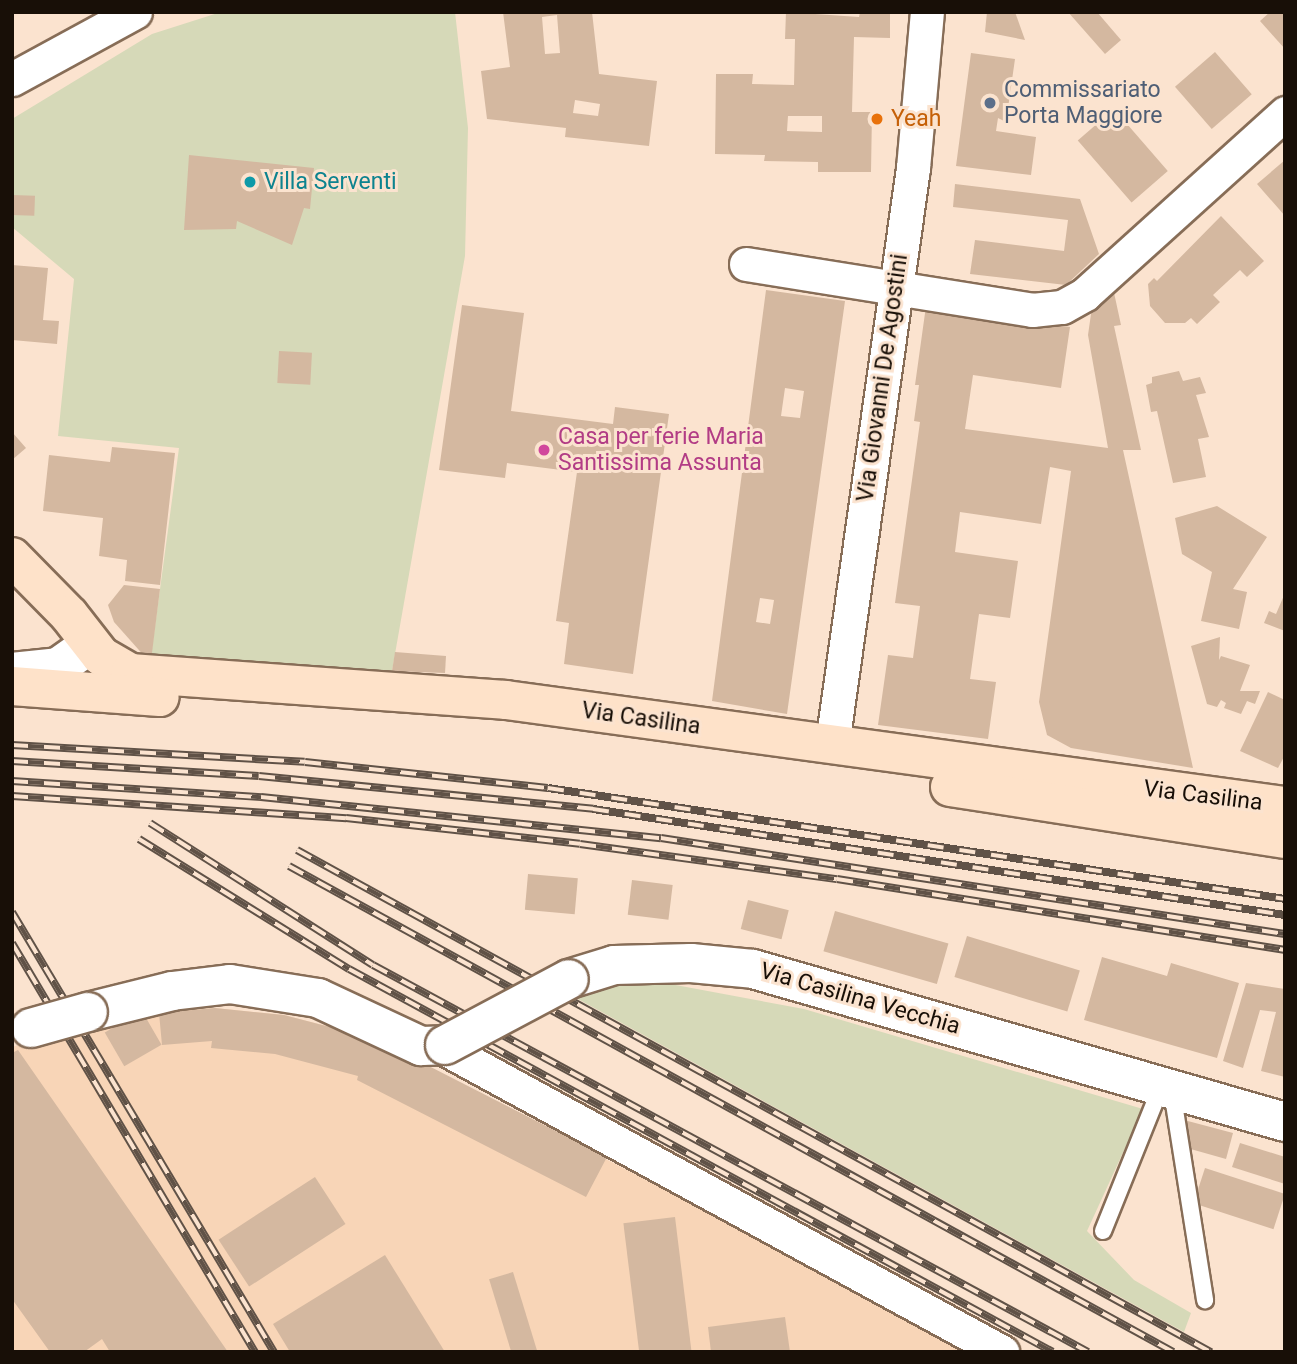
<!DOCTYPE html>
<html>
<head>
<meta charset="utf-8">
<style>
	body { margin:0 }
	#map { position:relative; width:1297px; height:1364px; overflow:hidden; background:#fbe3cf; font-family:Roboto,sans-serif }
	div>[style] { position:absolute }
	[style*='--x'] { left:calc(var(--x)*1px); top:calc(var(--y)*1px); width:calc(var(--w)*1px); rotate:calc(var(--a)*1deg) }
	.built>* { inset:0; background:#f8d5b7 }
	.green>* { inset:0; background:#d6d9b8 }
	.building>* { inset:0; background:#d4b8a0; transform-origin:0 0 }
	.roads { filter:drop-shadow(2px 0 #876d57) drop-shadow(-2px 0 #876d57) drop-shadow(0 2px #876d57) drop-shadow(0 -2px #876d57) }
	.service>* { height:16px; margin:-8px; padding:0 8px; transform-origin:8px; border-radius:8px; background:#fff }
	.minor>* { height:33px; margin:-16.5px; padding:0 16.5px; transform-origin:16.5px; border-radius:16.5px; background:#fff }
	.tertiary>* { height:38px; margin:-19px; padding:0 19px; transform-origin:19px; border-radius:19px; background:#fff }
	.secondary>* { height:38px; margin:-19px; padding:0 19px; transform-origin:19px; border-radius:19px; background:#fee2c9 }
	.rail>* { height:8px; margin-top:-4px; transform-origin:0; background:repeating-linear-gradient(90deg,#fbe3cf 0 16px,#605247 0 32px); box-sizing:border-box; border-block:2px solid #605247 }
	.bridges { filter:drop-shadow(2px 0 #876d57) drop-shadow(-2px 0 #876d57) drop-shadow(0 2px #876d57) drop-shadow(0 -2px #876d57) }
	.tertiary-bridge>* { height:38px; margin:-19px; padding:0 19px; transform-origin:19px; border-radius:19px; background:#fff }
	.dots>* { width:19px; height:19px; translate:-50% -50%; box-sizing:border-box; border:4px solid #fbe3cf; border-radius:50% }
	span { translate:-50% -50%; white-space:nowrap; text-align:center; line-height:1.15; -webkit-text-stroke:6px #fbe3cf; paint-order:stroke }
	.service-label { font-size:23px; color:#4e5e75 }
	.left { translate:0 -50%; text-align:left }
	.food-label { font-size:23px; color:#c56008 }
	.culture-label { font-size:23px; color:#0d838f }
	.street-label { font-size:23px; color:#180f07 }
	.hotel-label { font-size:23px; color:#b23c85 }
	.frame { position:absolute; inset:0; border:14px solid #180f07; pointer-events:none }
</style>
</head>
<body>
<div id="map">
	<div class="built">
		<i style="clip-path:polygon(215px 1008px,284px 1015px,376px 1039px,975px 1352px,12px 1352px,12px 1047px,142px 1011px)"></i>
	</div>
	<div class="green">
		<i style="clip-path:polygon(221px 12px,455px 12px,468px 128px,465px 256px,392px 671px,151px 656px,179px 448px,58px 436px,74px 279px,12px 227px,12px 119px,152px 34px)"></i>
		<i style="clip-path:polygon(638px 978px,804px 1009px,1143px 1109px,1087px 1231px,1134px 1280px,1191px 1313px,1184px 1332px,567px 993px)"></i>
	</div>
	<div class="building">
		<i style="clip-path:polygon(evenodd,503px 12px,592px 12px,599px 74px,657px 81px,649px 146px,565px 137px,566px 128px,487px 119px,481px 71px,510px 67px,503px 12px,557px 15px,560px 53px,545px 54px,542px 17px,557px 15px,503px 12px,575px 100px,600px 104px,598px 116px,573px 113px,575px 100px)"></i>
		<i style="clip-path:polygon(evenodd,786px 12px,859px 17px,860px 12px,890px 12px,890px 38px,854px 37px,852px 112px,872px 112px,871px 172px,818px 172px,818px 162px,764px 161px,765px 155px,715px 154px,716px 74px,753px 74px,752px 84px,794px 85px,795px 39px,785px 39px,786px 12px,788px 116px,822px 116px,822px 132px,787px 131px,788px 116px)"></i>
		<i style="clip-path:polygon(987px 12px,1015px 12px,1025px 40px,985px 32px)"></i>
		<i style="clip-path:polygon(1068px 12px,1097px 12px,1121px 40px,1105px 54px)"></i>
		<i style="clip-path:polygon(1270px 12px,1285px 12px,1285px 49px,1260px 21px)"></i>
		<i style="left:1215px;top:52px;width:56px;height:53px;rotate:49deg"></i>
		<i style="clip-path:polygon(971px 53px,1015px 59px,1006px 122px,998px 118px,996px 131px,1036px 137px,1031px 175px,956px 166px)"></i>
		<i style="left:1114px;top:109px;width:82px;height:48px;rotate:49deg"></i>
		<i style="clip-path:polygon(189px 155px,314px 168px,310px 209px,304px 208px,292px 245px,237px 221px,236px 229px,184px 230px)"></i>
		<i style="clip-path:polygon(1285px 160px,1285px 216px,1257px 184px)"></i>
		<i style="clip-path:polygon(955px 184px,1080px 199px,1099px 254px,1066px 285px,970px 274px,975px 240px,1064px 251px,1068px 220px,953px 207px)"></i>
		<i style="left:12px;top:195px;width:23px;height:20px;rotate:2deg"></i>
		<i style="clip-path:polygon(1221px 216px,1264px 261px,1247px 277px,1240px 270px,1213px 295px,1220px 302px,1197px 324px,1191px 318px,1185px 323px,1165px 323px,1150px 306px,1148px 284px,1154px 278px,1157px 281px)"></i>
		<i style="clip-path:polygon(12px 265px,48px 268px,43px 320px,59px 321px,57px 344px,12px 340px)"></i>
		<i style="clip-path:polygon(1113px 288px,1121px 325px,1114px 326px,1141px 450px,1123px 450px,1193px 768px,1071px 748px,1047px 735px,1039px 702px,1071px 471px,1050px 467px,1041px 524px,960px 512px,955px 552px,1018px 561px,1010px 618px,979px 614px,970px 679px,996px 682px,988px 739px,878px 725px,888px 655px,913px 658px,920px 606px,895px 603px,920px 422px,914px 421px,919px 385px,915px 385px,926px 306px,1070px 327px,1061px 388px,973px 375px,965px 429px,1108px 448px,1088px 335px,1092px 307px)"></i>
		<i style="clip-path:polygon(evenodd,766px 290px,845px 301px,787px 714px,712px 701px,766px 290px,785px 388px,804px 391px,800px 418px,781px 416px,785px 388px,766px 290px,760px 598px,774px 600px,770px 624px,756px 622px,760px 598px)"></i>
		<i style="clip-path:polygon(462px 305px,524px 313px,511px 411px,613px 424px,615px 407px,669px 414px,633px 674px,564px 664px,569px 623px,556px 621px,577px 472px,507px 463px,505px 478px,439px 470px)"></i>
		<i style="left:279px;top:351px;width:33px;height:32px;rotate:3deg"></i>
		<i style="clip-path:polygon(1179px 371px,1183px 381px,1200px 377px,1206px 393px,1196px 395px,1209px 437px,1198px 439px,1206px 477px,1173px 483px,1157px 411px,1151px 412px,1146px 385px,1152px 383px,1152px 377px)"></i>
		<i style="clip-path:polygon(12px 432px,26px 448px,12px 460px)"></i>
		<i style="clip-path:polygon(112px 447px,175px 453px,160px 585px,125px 581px,127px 560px,99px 556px,103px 518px,43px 511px,49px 455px,110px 462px)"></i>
		<i style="clip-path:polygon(1217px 506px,1267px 537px,1233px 589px,1247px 592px,1239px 629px,1201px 621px,1212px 572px,1182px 554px,1175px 518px)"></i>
		<i style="clip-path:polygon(124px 585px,160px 589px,152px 653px,146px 658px,114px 622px,108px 605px)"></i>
		<i style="clip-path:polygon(1285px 593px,1285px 631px,1264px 623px,1269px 611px,1276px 614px)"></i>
		<i style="clip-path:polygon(1220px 637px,1219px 660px,1221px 656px,1250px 665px,1240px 691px,1260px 691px,1255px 704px,1247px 701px,1241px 714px,1224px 708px,1226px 703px,1221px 700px,1217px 707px,1207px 704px,1191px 646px)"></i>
		<i style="clip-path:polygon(395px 652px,446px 656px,445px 673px,392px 671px)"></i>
		<i style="clip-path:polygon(1268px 692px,1285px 700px,1285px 755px,1278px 768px,1240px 751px)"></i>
		<i style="left:528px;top:874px;width:50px;height:36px;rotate:5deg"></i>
		<i style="left:632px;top:880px;width:41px;height:35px;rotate:7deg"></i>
		<i style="left:748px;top:900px;width:42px;height:30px;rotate:14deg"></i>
		<i style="left:835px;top:911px;width:118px;height:42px;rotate:16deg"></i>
		<i style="left:967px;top:936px;width:118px;height:43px;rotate:17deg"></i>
		<i style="clip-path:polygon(1102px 957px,1167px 976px,1171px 963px,1239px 983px,1217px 1058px,1084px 1020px)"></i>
		<i style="clip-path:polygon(1246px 983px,1285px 989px,1285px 1077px,1261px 1071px,1276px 1012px,1260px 1010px,1243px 1068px,1223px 1061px)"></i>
		<i style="clip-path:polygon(215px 1008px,284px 1015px,376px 1039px,607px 1157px,586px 1197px,357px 1080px,358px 1076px,275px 1054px,211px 1048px,212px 1041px,162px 1045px,159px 1013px)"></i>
		<i style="left:142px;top:1011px;width:39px;height:43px;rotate:60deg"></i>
		<i style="clip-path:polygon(18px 1050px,228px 1352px,110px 1352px,102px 1339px,84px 1352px,50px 1352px,12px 1299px,12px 1053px)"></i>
		<i style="clip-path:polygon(1184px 1120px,1233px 1133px,1226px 1159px,1187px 1148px)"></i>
		<i style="clip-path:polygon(1240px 1143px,1285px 1157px,1285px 1184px,1232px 1167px)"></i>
		<i style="left:1205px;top:1168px;width:84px;height:37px;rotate:18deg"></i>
		<i style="left:315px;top:1177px;width:56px;height:115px;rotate:57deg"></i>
		<i style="left:675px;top:1217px;width:136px;height:52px;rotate:83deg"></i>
		<i style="clip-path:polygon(385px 1255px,445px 1352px,290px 1352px,273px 1324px)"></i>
		<i style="left:513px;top:1272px;width:84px;height:25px;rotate:73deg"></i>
		<i style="clip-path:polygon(785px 1317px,790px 1352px,711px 1352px,708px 1327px)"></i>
	</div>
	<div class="roads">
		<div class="service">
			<i style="--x:1172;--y:1091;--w:212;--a:81"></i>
			<i style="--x:1103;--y:1231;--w:155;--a:-68.1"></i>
		</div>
		<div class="minor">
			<i style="--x:12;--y:79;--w:140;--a:-28.6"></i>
			<i style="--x:746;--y:264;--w:290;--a:9.1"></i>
			<i style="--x:1032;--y:310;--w:30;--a:-6"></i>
			<i style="--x:1062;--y:307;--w:26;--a:-29"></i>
			<i style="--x:1085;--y:294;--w:270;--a:-42.1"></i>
			<i style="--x:832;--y:744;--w:582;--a:-82"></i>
			<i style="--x:913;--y:168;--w:157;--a:-84.9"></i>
			<i style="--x:442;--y:1047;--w:638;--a:28.57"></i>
		</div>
		<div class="tertiary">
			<i style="--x:12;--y:672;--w:46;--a:-6.2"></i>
			<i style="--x:58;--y:667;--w:39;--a:-35"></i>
			<i style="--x:569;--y:979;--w:47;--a:-17.3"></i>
			<i style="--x:614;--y:965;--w:77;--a:-1.5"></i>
			<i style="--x:691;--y:963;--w:62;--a:5.5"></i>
			<i style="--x:753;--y:969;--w:554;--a:16.04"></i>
			<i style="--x:88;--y:1012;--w:87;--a:-14"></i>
			<i style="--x:172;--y:991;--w:58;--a:-6.9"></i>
			<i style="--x:230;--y:984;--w:89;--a:9"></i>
			<i style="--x:318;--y:998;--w:114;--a:25"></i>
			<i style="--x:421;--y:1046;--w:24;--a:-2"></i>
		</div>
		<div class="secondary">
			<i style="--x:12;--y:557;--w:81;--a:45.5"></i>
			<i style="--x:69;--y:615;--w:52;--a:52"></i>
			<i style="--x:101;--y:656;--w:34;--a:30"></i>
			<i style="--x:130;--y:673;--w:377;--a:4.1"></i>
			<i style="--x:506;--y:700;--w:786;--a:7.75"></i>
			<i style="--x:12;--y:686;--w:148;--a:4.3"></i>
			<i style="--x:950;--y:787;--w:339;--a:8.8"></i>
		</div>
	</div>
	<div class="rail">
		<i style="--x:12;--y:745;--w:293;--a:3.3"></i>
		<i style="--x:305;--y:762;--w:244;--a:6.1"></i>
		<i style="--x:548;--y:788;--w:745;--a:8.56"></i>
		<i style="--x:12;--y:761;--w:247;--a:3.5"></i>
		<i style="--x:259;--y:776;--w:336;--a:5.6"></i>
		<i style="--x:593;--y:809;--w:700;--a:8.71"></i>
		<i style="--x:12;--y:781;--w:250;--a:3.7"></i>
		<i style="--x:261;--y:797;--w:402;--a:5.9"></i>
		<i style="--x:661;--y:838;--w:631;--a:8.75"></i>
		<i style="--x:12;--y:796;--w:335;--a:3.8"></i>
		<i style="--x:346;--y:818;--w:235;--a:6.3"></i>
		<i style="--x:580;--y:844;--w:259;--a:7.8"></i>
		<i style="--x:837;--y:879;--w:454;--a:9"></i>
		<i style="--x:150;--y:823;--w:264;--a:32.5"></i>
		<i style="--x:373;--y:965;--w:813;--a:28.42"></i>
		<i style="--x:139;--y:839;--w:247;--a:31.8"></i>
		<i style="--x:349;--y:969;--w:801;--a:28.55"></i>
		<i style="--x:297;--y:850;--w:1043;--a:28.78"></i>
		<i style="--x:289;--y:866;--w:1009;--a:28.8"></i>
		<i style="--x:12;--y:912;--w:512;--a:59.23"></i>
		<i style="--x:12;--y:943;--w:476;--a:59.3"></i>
	</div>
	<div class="bridges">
		<div class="tertiary-bridge">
			<i style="--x:31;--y:1028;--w:59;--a:-15.7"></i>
			<i style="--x:445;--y:1045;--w:140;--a:-28"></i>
		</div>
	</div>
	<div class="dots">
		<i style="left:990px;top:103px;background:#5c6f8a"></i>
		<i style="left:877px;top:119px;background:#e8710a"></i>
		<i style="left:250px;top:182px;background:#0f9aa8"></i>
		<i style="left:544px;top:450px;background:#d1479c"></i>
	</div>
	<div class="service-label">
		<span class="left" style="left:1004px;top:103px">Commissariato<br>Porta Maggiore</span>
	</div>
	<div class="food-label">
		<span class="left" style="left:891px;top:119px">Yeah</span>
	</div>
	<div class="culture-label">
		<span class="left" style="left:264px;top:182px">Villa Serventi</span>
	</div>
	<div class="street-label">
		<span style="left:883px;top:378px;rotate:-82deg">Via Giovanni De Agostini</span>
		<span style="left:641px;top:719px;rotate:8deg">Via Casilina</span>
		<span style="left:1203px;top:796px;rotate:7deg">Via Casilina</span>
		<span style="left:860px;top:999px;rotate:16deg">Via Casilina Vecchia</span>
	</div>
	<div class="hotel-label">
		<span class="left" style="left:558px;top:450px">Casa per ferie Maria<br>Santissima Assunta</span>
	</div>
	<div class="frame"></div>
</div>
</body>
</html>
